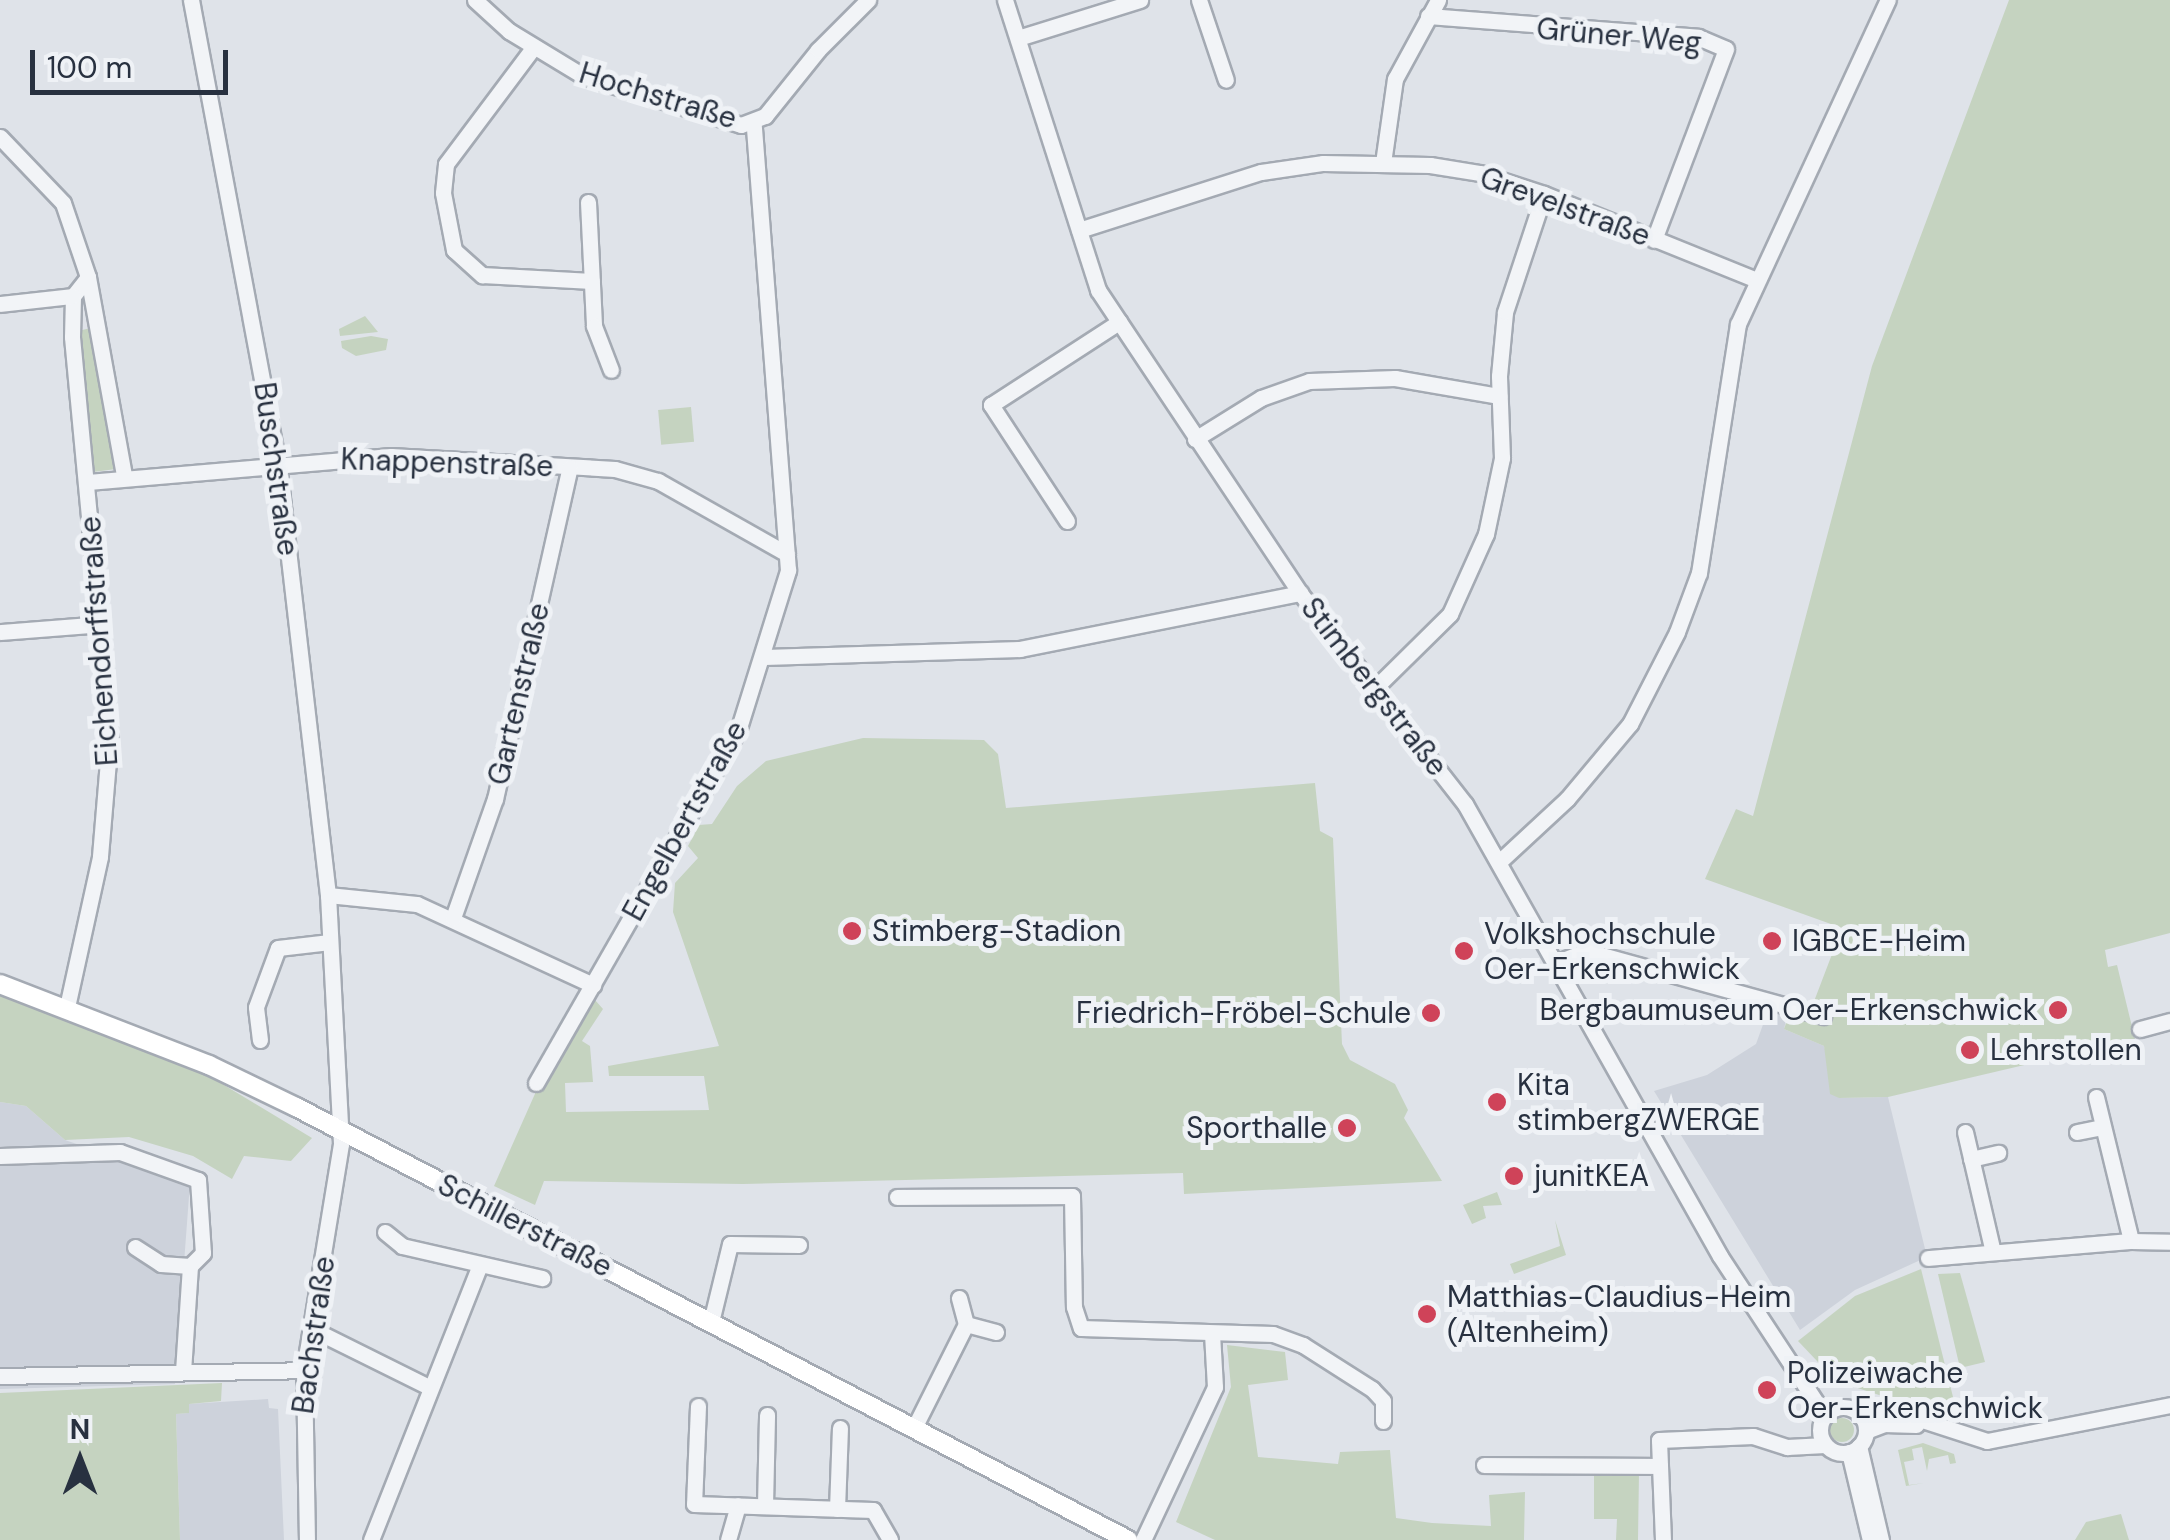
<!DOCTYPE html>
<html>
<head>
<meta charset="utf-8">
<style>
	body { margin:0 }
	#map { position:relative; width:2170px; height:1540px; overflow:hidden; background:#dfe3e9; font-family:"DM Sans",sans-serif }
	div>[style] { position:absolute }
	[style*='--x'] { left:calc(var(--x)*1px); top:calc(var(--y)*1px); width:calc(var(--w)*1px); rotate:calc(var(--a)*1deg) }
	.built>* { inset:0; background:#cdd2db }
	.green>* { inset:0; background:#c5d3c0; transform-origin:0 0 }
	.round { border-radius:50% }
	.roads { filter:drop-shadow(2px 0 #a4aab3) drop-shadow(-2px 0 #a4aab3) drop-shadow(0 2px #a4aab3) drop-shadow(0 -2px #a4aab3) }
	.minor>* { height:15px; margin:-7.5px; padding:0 7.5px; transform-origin:7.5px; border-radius:7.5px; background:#f2f4f7 }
	.minor>.ring { margin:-7.5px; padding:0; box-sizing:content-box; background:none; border:15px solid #f2f4f7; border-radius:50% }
	.major>* { height:18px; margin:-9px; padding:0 9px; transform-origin:9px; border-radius:9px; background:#fff }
	.dots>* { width:28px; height:28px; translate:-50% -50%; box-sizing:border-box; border:5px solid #eff2f6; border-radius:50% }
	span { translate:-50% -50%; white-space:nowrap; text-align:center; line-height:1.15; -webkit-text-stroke:10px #eff2f6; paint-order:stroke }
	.street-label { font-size:30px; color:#283140 }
	.poi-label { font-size:30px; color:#283140 }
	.left { translate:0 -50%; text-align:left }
	.right { translate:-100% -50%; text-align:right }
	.north { position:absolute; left:30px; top:1410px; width:100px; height:100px; -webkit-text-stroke:8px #eff2f6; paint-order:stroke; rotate:0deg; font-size:28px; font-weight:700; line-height:40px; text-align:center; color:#283140 }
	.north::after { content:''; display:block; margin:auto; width:35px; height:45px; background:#283140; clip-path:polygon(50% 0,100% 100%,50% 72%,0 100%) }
	.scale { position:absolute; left:30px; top:50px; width:198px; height:45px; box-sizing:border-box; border:5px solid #283140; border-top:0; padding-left:12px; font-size:30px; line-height:35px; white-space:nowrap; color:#283140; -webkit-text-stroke:8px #eff2f6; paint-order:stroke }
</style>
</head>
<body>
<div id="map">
	<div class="built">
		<i style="clip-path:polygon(1760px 1008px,1787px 1016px,1784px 1029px,1824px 1046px,1839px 1098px,1888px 1097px,1927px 1257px,1855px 1290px,1800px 1330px,1654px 1091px,1707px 1075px,1756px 1044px,1765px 1019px)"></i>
		<i style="clip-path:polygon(0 1102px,26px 1106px,65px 1140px,190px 1183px,175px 1384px,0 1389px)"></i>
		<i style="clip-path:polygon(268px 1399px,269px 1408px,278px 1409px,284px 1540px,180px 1540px,176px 1414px,188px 1413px,188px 1404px)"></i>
	</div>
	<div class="green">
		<i style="clip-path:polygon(2009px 0,2170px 0,2170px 933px,2105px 950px,2108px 967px,2117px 965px,2135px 1039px,1888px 1097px,1839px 1098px,1830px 1094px,1824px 1046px,1784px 1029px,1790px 1012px,1822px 1021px,1824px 1008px,1813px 1004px,1842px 928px,1705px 879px,1736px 809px,1753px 816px,1872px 366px)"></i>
		<i style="clip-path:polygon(365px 316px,378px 332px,340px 336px,339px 329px)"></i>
		<i style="clip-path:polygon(95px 327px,116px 469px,93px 472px,78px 331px)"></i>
		<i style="clip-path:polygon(371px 336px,388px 339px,386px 350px,356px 356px,342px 348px,341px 341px)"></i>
		<i style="left:691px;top:407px;width:35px;height:33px;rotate:85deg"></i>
		<i style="clip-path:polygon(863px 738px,984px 740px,998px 754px,1006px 808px,1315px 783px,1320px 831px,1333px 838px,1342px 1044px,1350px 1060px,1395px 1084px,1408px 1110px,1404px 1118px,1442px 1181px,1184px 1194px,1183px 1173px,743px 1184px,544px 1181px,535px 1205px,494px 1186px,550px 1060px,595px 1000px,603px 1009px,582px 1041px,590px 1046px,593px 1082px,565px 1083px,566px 1112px,709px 1110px,704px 1076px,609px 1076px,608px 1066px,719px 1046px,673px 912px,675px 883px,698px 858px,688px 846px,699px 825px,712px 824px,737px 786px,766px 761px)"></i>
		<i style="clip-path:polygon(0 995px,76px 1020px,214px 1079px,312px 1138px,291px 1161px,244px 1156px,232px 1179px,193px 1156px,129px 1137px,65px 1140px,26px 1106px,0 1102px)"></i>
		<i style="clip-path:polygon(1497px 1192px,1502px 1205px,1483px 1206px,1486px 1218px,1472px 1224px,1463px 1205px)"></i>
		<i style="clip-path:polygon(1555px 1220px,1566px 1255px,1514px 1274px,1510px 1264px,1560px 1246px)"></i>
		<i style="clip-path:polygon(1921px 1269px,1959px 1421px,1836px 1381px,1798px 1341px,1855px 1296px)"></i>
		<i style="clip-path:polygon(1960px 1273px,1985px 1362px,1960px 1368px,1938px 1274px)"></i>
		<i style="clip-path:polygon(1227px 1345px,1285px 1352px,1288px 1380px,1248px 1385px,1258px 1457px,1338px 1464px,1340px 1452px,1390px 1450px,1396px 1518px,1432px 1523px,1491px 1526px,1489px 1495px,1525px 1492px,1524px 1540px,1215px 1540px,1176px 1522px,1231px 1387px)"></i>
		<i style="clip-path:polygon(222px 1383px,221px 1401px,189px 1404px,189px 1413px,176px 1414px,180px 1540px,0 1540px,0 1393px)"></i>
		<i class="round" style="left:1830px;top:1418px;width:24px;height:24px"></i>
		<i style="clip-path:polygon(1923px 1443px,1954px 1454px,1956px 1463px,1950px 1464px,1948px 1455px,1929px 1459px,1927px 1471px,1922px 1447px,1912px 1449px,1914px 1460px,1904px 1462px,1909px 1485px,1924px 1483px,1906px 1486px,1898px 1450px)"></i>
		<i style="clip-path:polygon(1594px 1473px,1639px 1473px,1638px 1540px,1616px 1540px,1617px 1519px,1594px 1519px)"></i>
		<i style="clip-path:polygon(2121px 1514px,2129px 1540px,2075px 1540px,2086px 1522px)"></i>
	</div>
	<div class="roads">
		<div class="minor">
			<i style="--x:191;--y:0;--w:471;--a:79.4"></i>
			<i style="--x:278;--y:463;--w:435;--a:83.4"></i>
			<i style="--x:328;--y:895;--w:249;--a:87"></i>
			<i style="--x:341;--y:1144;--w:229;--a:99.3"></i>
			<i style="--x:304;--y:1370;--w:170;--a:89"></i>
			<i style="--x:475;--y:0;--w:46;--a:42.4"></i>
			<i style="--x:509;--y:31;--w:87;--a:31.3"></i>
			<i style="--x:583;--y:76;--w:165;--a:17.2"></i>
			<i style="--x:741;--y:125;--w:26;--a:-21"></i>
			<i style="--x:765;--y:116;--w:85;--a:-51.2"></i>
			<i style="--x:818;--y:50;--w:71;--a:-45"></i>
			<i style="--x:1005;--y:0;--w:305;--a:72.2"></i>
			<i style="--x:1098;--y:290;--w:364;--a:56.3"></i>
			<i style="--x:1300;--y:593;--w:268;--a:52"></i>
			<i style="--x:1465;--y:804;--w:519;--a:60.57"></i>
			<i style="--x:1720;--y:1256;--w:191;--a:56.7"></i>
			<i style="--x:1199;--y:0;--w:84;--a:71.4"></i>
			<i style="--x:1428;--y:16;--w:271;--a:4.4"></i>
			<i style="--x:1698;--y:37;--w:30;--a:23"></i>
			<i style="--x:1726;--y:49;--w:204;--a:110.7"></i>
			<i style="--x:1018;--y:38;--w:128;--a:-17.3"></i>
			<i style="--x:533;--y:48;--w:145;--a:126.9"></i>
			<i style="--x:446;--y:164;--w:29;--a:96"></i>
			<i style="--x:443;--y:193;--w:58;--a:79.1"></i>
			<i style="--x:454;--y:250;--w:38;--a:42"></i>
			<i style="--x:482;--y:275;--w:110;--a:3.1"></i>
			<i style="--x:0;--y:137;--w:91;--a:46.3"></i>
			<i style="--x:63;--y:203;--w:78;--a:71.3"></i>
			<i style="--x:88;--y:277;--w:24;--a:128"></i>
			<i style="--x:73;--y:296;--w:41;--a:91.4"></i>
			<i style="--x:72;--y:337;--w:402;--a:84.6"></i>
			<i style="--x:110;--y:737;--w:120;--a:94.8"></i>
			<i style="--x:100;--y:857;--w:154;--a:102.4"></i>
			<i style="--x:1383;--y:163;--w:85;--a:-81.9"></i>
			<i style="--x:1395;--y:79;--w:90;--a:-61.4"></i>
			<i style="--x:588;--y:202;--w:124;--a:87.2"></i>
			<i style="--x:594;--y:326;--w:47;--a:68.9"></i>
			<i style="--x:1079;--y:230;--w:191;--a:-17.7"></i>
			<i style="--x:1261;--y:172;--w:63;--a:-8.3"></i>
			<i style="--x:1323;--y:163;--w:107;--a:1.1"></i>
			<i style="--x:1430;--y:165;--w:51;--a:9.1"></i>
			<i style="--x:1480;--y:173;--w:67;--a:18.2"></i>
			<i style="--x:1544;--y:194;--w:227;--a:22"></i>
			<i style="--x:88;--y:277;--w:202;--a:79.7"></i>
			<i style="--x:0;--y:304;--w:73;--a:-6.3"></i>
			<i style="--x:1195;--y:439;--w:78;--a:-31.8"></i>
			<i style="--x:1261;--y:398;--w:51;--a:-19.5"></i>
			<i style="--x:1309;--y:381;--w:86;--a:-2"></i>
			<i style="--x:1395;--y:378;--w:106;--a:9.8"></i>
			<i style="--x:88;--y:482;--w:304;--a:-4.9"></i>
			<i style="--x:391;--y:456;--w:224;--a:3.3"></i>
			<i style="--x:615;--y:469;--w:45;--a:15.6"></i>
			<i style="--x:658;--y:481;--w:148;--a:29.5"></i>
			<i style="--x:1067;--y:521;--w:139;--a:-123.2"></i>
			<i style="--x:991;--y:405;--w:153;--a:-33"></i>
			<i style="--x:0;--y:632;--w:102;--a:-4.5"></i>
			<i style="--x:764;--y:657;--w:256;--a:-1.8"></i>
			<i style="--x:1020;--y:649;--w:286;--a:-11.3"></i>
			<i style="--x:1374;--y:689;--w:107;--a:-44.6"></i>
			<i style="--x:1450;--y:614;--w:88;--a:-65.8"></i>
			<i style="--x:1486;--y:534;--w:78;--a:-78.1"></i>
			<i style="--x:1502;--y:458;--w:82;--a:-92.1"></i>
			<i style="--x:1499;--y:376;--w:64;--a:-84.6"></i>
			<i style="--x:1505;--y:312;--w:124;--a:-71.7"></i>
			<i style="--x:1499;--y:862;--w:93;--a:-42.8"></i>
			<i style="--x:1567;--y:799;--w:98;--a:-50"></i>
			<i style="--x:1630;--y:724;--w:103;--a:-62.9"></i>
			<i style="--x:1677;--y:632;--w:63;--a:-69.6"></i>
			<i style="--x:1699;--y:573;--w:252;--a:-81.1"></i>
			<i style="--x:1738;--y:324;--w:357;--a:-65.2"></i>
			<i style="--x:328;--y:895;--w:89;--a:5.8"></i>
			<i style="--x:417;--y:904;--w:194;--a:24.7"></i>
			<i style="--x:453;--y:918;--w:126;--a:-70.6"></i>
			<i style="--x:495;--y:799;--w:340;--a:-77.3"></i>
			<i style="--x:1555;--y:963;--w:34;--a:-21"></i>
			<i style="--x:1587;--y:951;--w:245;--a:15.4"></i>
			<i style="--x:2140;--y:1029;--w:31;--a:-15"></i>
			<i style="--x:260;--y:1040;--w:33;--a:-97"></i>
			<i style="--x:256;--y:1007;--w:63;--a:-69.6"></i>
			<i style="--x:278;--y:948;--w:52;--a:-6.6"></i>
			<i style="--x:536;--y:1083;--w:406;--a:-60.2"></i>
			<i style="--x:738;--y:731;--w:169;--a:-72.7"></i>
			<i style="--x:788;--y:570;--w:446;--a:-94.4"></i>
			<i style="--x:2096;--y:1097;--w:148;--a:76.3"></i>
			<i style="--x:2131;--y:1241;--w:39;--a:1"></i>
			<i style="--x:1965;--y:1132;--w:119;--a:76.9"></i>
			<i style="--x:2077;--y:1132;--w:25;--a:-11"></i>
			<i style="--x:0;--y:1156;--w:120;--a:-1.9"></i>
			<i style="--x:120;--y:1152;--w:83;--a:19.7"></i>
			<i style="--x:198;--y:1180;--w:73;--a:86.1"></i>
			<i style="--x:203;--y:1253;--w:18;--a:135"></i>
			<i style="--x:1971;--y:1159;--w:28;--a:-13"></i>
			<i style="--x:897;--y:1197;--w:175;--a:-0.3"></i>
			<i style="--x:1072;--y:1196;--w:111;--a:89"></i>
			<i style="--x:1074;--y:1307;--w:22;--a:72"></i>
			<i style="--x:1081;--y:1328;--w:192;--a:1.8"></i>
			<i style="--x:1273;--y:1334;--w:32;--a:20"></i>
			<i style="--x:1303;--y:1345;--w:82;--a:32.5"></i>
			<i style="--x:1372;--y:1389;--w:16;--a:47"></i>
			<i style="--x:1383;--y:1401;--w:20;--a:90"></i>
			<i style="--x:385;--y:1232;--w:22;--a:39"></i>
			<i style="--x:402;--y:1246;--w:144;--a:12.9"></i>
			<i style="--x:135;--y:1247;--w:31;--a:33"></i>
			<i style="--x:161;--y:1264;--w:29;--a:4"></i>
			<i style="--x:190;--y:1266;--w:105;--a:93.8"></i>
			<i style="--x:1928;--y:1258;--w:204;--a:-4.8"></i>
			<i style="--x:959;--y:1298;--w:27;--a:75"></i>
			<i style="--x:711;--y:1322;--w:80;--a:-76.3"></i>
			<i style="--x:730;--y:1244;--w:69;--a:0.8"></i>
			<i style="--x:310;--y:1328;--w:133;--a:26.4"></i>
			<i style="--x:0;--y:1376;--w:304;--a:-1.1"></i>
			<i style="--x:698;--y:1406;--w:98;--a:92.3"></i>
			<i style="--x:694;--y:1504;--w:179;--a:1.9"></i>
			<i style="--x:873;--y:1510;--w:34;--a:60"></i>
			<i class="ring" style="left:1820px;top:1407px;width:31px;height:31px"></i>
			<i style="--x:1860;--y:1416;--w:41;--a:-4.2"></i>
			<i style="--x:1901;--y:1413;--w:90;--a:18"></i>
			<i style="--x:1987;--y:1441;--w:187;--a:-11.1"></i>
			<i style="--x:914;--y:1428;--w:116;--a:-63.4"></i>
			<i style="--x:966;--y:1324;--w:31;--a:15"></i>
			<i style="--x:1866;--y:1431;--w:19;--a:-21"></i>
			<i style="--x:1884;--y:1424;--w:32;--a:2"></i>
			<i style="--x:1859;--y:1446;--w:97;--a:76.8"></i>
			<i style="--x:1849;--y:1452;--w:90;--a:76.6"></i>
			<i style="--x:1484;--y:1465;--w:176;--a:0.3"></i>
			<i style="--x:765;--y:1505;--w:90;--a:-88.7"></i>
			<i style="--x:837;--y:1509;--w:81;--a:-87.9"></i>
			<i style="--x:371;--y:1540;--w:296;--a:-68.4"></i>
			<i style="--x:728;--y:1540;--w:36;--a:-74"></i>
			<i style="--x:1143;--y:1540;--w:169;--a:-64.8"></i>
			<i style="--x:1215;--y:1387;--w:54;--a:-93.2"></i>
			<i style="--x:1663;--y:1540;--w:100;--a:-92.3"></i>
			<i style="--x:1659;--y:1440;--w:94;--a:-2.4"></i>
			<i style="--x:1753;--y:1436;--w:36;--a:18"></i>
			<i style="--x:1787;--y:1447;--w:38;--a:-3"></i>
		</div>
		<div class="major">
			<i style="--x:0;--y:984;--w:224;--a:21.2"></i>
			<i style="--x:209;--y:1065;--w:97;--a:25.8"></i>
			<i style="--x:296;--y:1107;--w:938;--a:27.49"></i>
		</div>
	</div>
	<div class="dots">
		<i style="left:852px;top:931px;background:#cf4359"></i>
		<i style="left:1772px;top:941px;background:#cf4359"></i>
		<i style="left:1464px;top:951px;background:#cf4359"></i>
		<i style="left:2058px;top:1010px;background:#cf4359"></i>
		<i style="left:1431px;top:1013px;background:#cf4359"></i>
		<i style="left:1970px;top:1050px;background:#cf4359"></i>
		<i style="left:1497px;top:1102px;background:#cf4359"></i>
		<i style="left:1347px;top:1128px;background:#cf4359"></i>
		<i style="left:1514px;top:1176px;background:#cf4359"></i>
		<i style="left:1427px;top:1314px;background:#cf4359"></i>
		<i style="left:1767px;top:1390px;background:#cf4359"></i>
	</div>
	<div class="street-label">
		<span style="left:1619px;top:36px;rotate:5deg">Grüner Weg</span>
		<span style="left:658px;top:96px;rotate:17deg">Hochstraße</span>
		<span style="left:1565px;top:207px;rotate:20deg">Grevelstraße</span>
		<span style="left:447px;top:463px;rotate:2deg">Knappenstraße</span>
		<span style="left:276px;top:469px;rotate:82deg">Buschstraße</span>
		<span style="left:99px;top:641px;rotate:-94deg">Eichendorffstraße</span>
		<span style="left:1374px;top:687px;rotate:52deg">Stimbergstraße</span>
		<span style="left:519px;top:694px;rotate:-77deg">Gartenstraße</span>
		<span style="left:685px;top:821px;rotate:-61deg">Engelbertstraße</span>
		<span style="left:525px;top:1226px;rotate:27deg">Schillerstraße</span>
		<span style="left:314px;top:1335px;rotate:-82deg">Bachstraße</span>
	</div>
	<div class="poi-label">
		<span class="left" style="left:872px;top:931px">Stimberg-Stadion</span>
		<span class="left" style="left:1484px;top:951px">Volkshochschule<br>Oer-Erkenschwick</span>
		<span class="left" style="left:1792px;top:941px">IGBCE-Heim</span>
		<span class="right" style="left:2038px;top:1010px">Bergbaumuseum Oer-Erkenschwick</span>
		<span class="right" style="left:1411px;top:1013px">Friedrich-Fröbel-Schule</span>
		<span class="left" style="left:1990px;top:1050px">Lehrstollen</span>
		<span class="left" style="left:1517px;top:1102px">Kita<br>stimbergZWERGE</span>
		<span class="right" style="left:1327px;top:1128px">Sporthalle</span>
		<span class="left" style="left:1534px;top:1176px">junitKEA</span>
		<span class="left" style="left:1447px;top:1314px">Matthias-Claudius-Heim<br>(Altenheim)</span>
		<span class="left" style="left:1787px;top:1390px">Polizeiwache<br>Oer-Erkenschwick</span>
	</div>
	<div class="north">N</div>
	<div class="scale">100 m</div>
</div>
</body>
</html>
